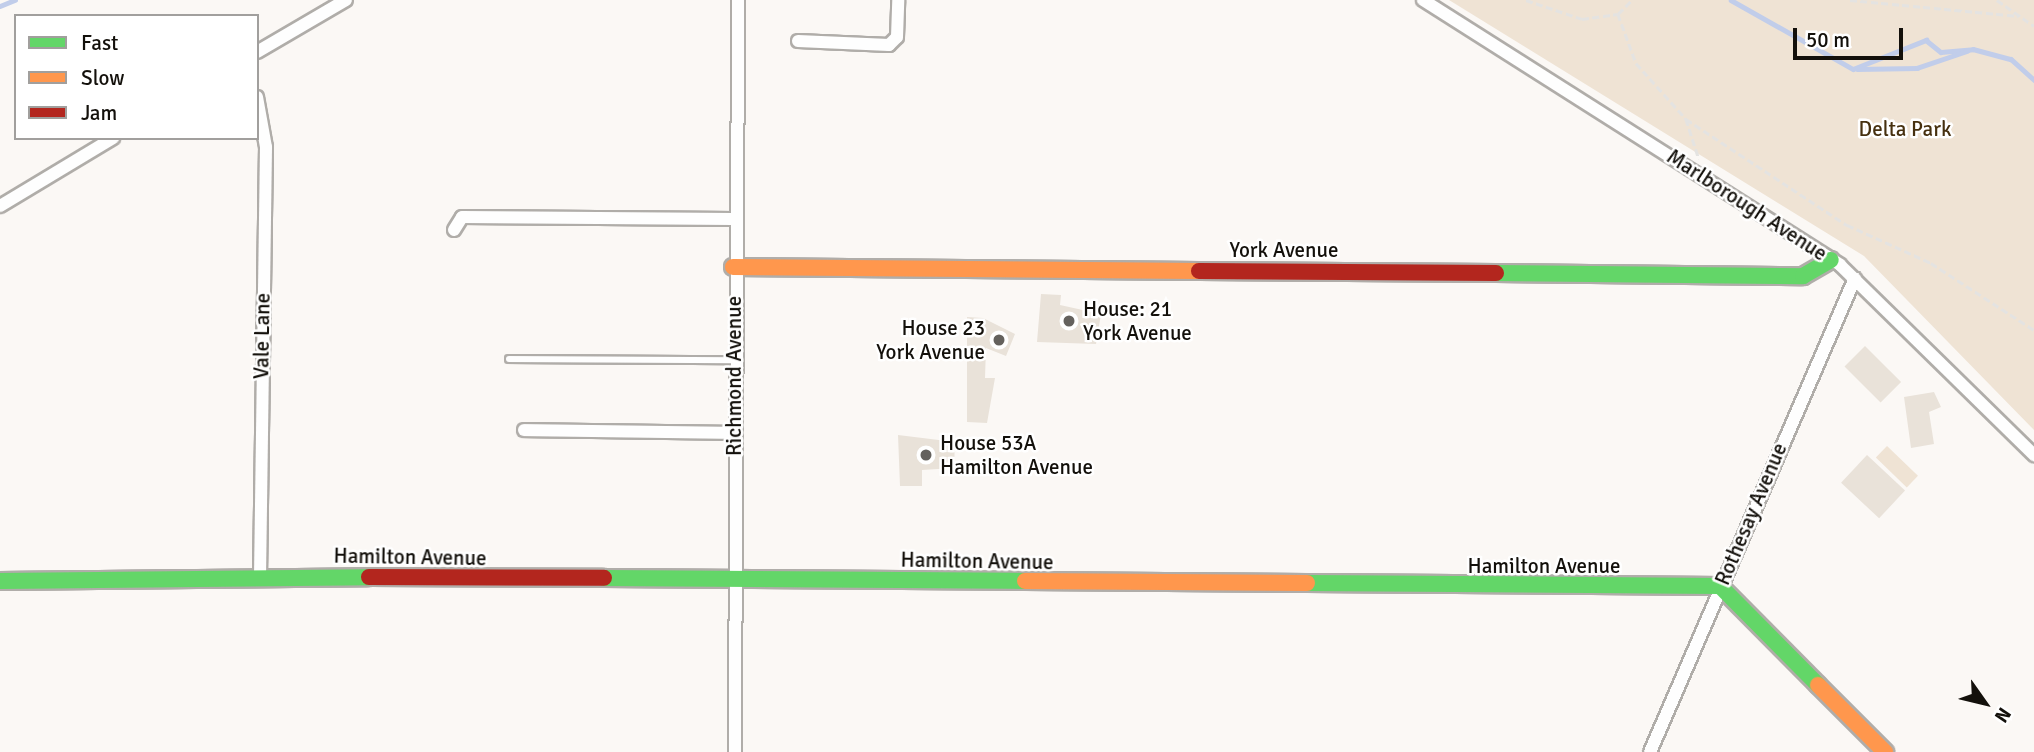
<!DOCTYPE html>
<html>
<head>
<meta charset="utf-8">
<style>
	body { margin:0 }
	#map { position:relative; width:2034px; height:752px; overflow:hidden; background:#fbf8f5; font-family:Signika,sans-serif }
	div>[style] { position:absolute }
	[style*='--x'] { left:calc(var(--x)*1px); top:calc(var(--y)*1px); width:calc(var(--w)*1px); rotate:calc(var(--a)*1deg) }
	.green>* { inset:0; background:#efe3d4; transform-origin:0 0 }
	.stream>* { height:4.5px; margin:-2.25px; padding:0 2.25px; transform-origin:2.25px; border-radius:2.25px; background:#c1cdea }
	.building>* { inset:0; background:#e9e2d9; transform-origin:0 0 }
	.path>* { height:2.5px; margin-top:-1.25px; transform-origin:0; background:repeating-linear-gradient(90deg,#e4e3e1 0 7px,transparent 0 10.5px) }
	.roads { filter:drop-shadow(2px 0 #b0ada9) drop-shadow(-2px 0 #b0ada9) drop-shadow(0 2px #b0ada9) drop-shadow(0 -2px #b0ada9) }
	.lane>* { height:6px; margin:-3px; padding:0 3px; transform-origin:3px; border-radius:3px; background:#fefefe }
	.street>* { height:12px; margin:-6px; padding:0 6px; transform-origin:6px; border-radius:6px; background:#fefefe }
	.fast>* { height:16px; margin:-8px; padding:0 8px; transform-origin:8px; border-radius:8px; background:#63d668 }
	.slow>* { height:16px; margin:-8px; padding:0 8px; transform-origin:8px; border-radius:8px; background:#ff974d }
	.jam>* { height:16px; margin:-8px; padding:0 8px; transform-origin:8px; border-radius:8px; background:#b3261e }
	.dots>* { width:19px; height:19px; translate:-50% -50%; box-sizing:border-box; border:4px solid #fff; border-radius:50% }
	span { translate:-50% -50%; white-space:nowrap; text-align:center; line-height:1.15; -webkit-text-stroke:5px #fff; paint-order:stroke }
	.park-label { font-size:21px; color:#46300f }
	.street-label { font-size:21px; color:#13100b }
	.poi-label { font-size:21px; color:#13100b }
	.left { translate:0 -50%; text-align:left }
	.right { translate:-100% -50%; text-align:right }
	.legend { position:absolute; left:14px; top:14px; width:245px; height:126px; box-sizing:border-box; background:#fff; border:2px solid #a19f9d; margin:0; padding:9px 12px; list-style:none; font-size:21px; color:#13100b }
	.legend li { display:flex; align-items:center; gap:14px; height:35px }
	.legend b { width:35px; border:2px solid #a19f9d }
	.north { position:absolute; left:1950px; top:668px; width:70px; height:70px; -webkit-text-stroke:5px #fff; paint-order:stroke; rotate:124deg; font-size:19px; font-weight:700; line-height:28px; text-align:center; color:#13100b }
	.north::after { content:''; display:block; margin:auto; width:24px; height:32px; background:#13100b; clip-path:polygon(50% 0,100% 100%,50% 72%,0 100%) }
	.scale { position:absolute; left:1793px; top:28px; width:110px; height:32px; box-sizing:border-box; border:4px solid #13100b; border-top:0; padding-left:9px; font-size:21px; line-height:24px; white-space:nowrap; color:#13100b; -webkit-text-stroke:5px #fff; paint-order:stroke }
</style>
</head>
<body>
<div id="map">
	<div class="green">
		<i style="clip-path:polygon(1449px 0,2034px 0,2034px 430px,1864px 256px)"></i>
		<i style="left:1887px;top:446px;width:43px;height:16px;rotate:44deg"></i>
	</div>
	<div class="stream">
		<i style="--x:1731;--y:0;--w:140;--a:29.5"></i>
		<i style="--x:1853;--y:69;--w:79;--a:-21.7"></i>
		<i style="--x:1926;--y:40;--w:19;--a:39"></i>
		<i style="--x:1941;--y:52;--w:32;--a:-5"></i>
		<i style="--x:1973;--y:49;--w:39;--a:15"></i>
		<i style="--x:2011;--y:59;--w:31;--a:42"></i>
		<i style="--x:0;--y:6;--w:16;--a:-22"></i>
		<i style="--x:1857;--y:69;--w:60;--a:-1"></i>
		<i style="--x:1917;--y:68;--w:53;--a:-18.8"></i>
	</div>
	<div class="building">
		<i style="clip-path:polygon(1041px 294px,1061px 295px,1060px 305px,1101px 314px,1096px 344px,1037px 342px)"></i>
		<i style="clip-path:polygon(967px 317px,983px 318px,1015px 334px,1006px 356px,986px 348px,985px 378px,995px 378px,987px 423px,967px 422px)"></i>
		<i style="left:1865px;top:346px;width:51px;height:29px;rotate:45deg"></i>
		<i style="clip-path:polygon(1934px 392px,1941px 407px,1929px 412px,1934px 444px,1911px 448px,1904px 397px)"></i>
		<i style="clip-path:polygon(898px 435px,955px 442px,954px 468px,922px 470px,922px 486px,900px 486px)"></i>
		<i style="left:1867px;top:455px;width:52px;height:38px;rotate:43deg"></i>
	</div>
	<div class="path">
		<i style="--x:1526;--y:0;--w:59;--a:18.7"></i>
		<i style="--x:1582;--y:19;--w:36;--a:-8"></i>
		<i style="--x:1618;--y:14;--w:20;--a:-45"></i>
		<i style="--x:1850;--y:0;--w:169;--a:5.4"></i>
		<i style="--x:1997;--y:0;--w:45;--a:35.1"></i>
		<i style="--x:1618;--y:14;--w:52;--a:69.8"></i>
		<i style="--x:1636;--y:63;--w:75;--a:48.2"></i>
		<i style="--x:1686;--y:119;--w:193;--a:33.4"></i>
		<i style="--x:1847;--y:225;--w:92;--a:24.3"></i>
		<i style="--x:1931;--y:263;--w:123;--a:33"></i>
		<i style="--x:1686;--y:119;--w:42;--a:72"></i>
	</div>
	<div class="roads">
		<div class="lane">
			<i style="--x:509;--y:359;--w:225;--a:0.3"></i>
		</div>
		<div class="street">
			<i style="--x:1423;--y:0;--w:494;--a:32.4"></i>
			<i style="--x:1840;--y:265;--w:272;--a:44.4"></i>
			<i style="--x:798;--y:41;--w:91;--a:2.5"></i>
			<i style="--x:889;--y:45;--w:11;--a:-45"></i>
			<i style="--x:897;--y:37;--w:37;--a:-88"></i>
			<i style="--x:257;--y:52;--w:103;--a:-30.3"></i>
			<i style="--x:257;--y:97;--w:51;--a:79.8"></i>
			<i style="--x:266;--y:147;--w:429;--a:90.8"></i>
			<i style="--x:0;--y:206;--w:132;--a:-31"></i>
			<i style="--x:454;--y:230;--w:15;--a:-58"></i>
			<i style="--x:462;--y:217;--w:271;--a:0.4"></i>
			<i style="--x:524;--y:430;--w:210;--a:0.8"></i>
			<i style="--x:735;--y:752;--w:752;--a:-89.77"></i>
			<i style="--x:1650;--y:752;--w:516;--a:-66.61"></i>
		</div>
		<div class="fast">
			<i style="--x:1496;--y:273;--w:307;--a:0.6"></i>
			<i style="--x:1803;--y:276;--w:32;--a:-30"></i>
			<i style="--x:604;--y:578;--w:421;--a:0.4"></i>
			<i style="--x:0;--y:581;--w:369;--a:-0.6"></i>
			<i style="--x:1307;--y:583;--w:413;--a:0.4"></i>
			<i style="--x:1720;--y:586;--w:139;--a:45.3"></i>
		</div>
		<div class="slow">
			<i style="--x:733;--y:267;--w:466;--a:0.5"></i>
			<i style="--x:1025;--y:581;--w:282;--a:0.4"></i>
			<i style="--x:1818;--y:685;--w:95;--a:45"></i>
		</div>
		<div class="jam">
			<i style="--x:1199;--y:271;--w:297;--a:0.4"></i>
			<i style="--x:369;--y:577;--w:235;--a:0.2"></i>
		</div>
	</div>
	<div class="dots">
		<i style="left:1069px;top:321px;background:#64615d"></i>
		<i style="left:999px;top:340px;background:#64615d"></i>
		<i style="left:926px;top:455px;background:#64615d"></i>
	</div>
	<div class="park-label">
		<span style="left:1905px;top:129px">Delta Park</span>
	</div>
	<div class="street-label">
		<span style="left:1747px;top:205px;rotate:33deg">Marlborough Avenue</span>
		<span style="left:1284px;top:250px">York Avenue</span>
		<span style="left:262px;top:336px;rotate:-89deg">Vale Lane</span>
		<span style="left:734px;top:376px;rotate:-90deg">Richmond Avenue</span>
		<span style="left:1751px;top:514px;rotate:-67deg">Rothesay Avenue</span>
		<span style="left:410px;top:557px;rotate:1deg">Hamilton Avenue</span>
		<span style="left:977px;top:561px;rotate:1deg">Hamilton Avenue</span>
		<span style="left:1544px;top:566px">Hamilton Avenue</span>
	</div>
	<div class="poi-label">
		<span class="left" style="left:1083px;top:321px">House: 21<br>York Avenue</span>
		<span class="right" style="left:985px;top:340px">House 23<br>York Avenue</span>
		<span class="left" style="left:940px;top:455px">House 53A<br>Hamilton Avenue</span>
	</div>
	<ul class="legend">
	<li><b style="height:9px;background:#63d668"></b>Fast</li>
	<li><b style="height:9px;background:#ff974d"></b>Slow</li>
	<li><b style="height:9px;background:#b3261e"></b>Jam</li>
	</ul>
	<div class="north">N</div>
	<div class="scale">50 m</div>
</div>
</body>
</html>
